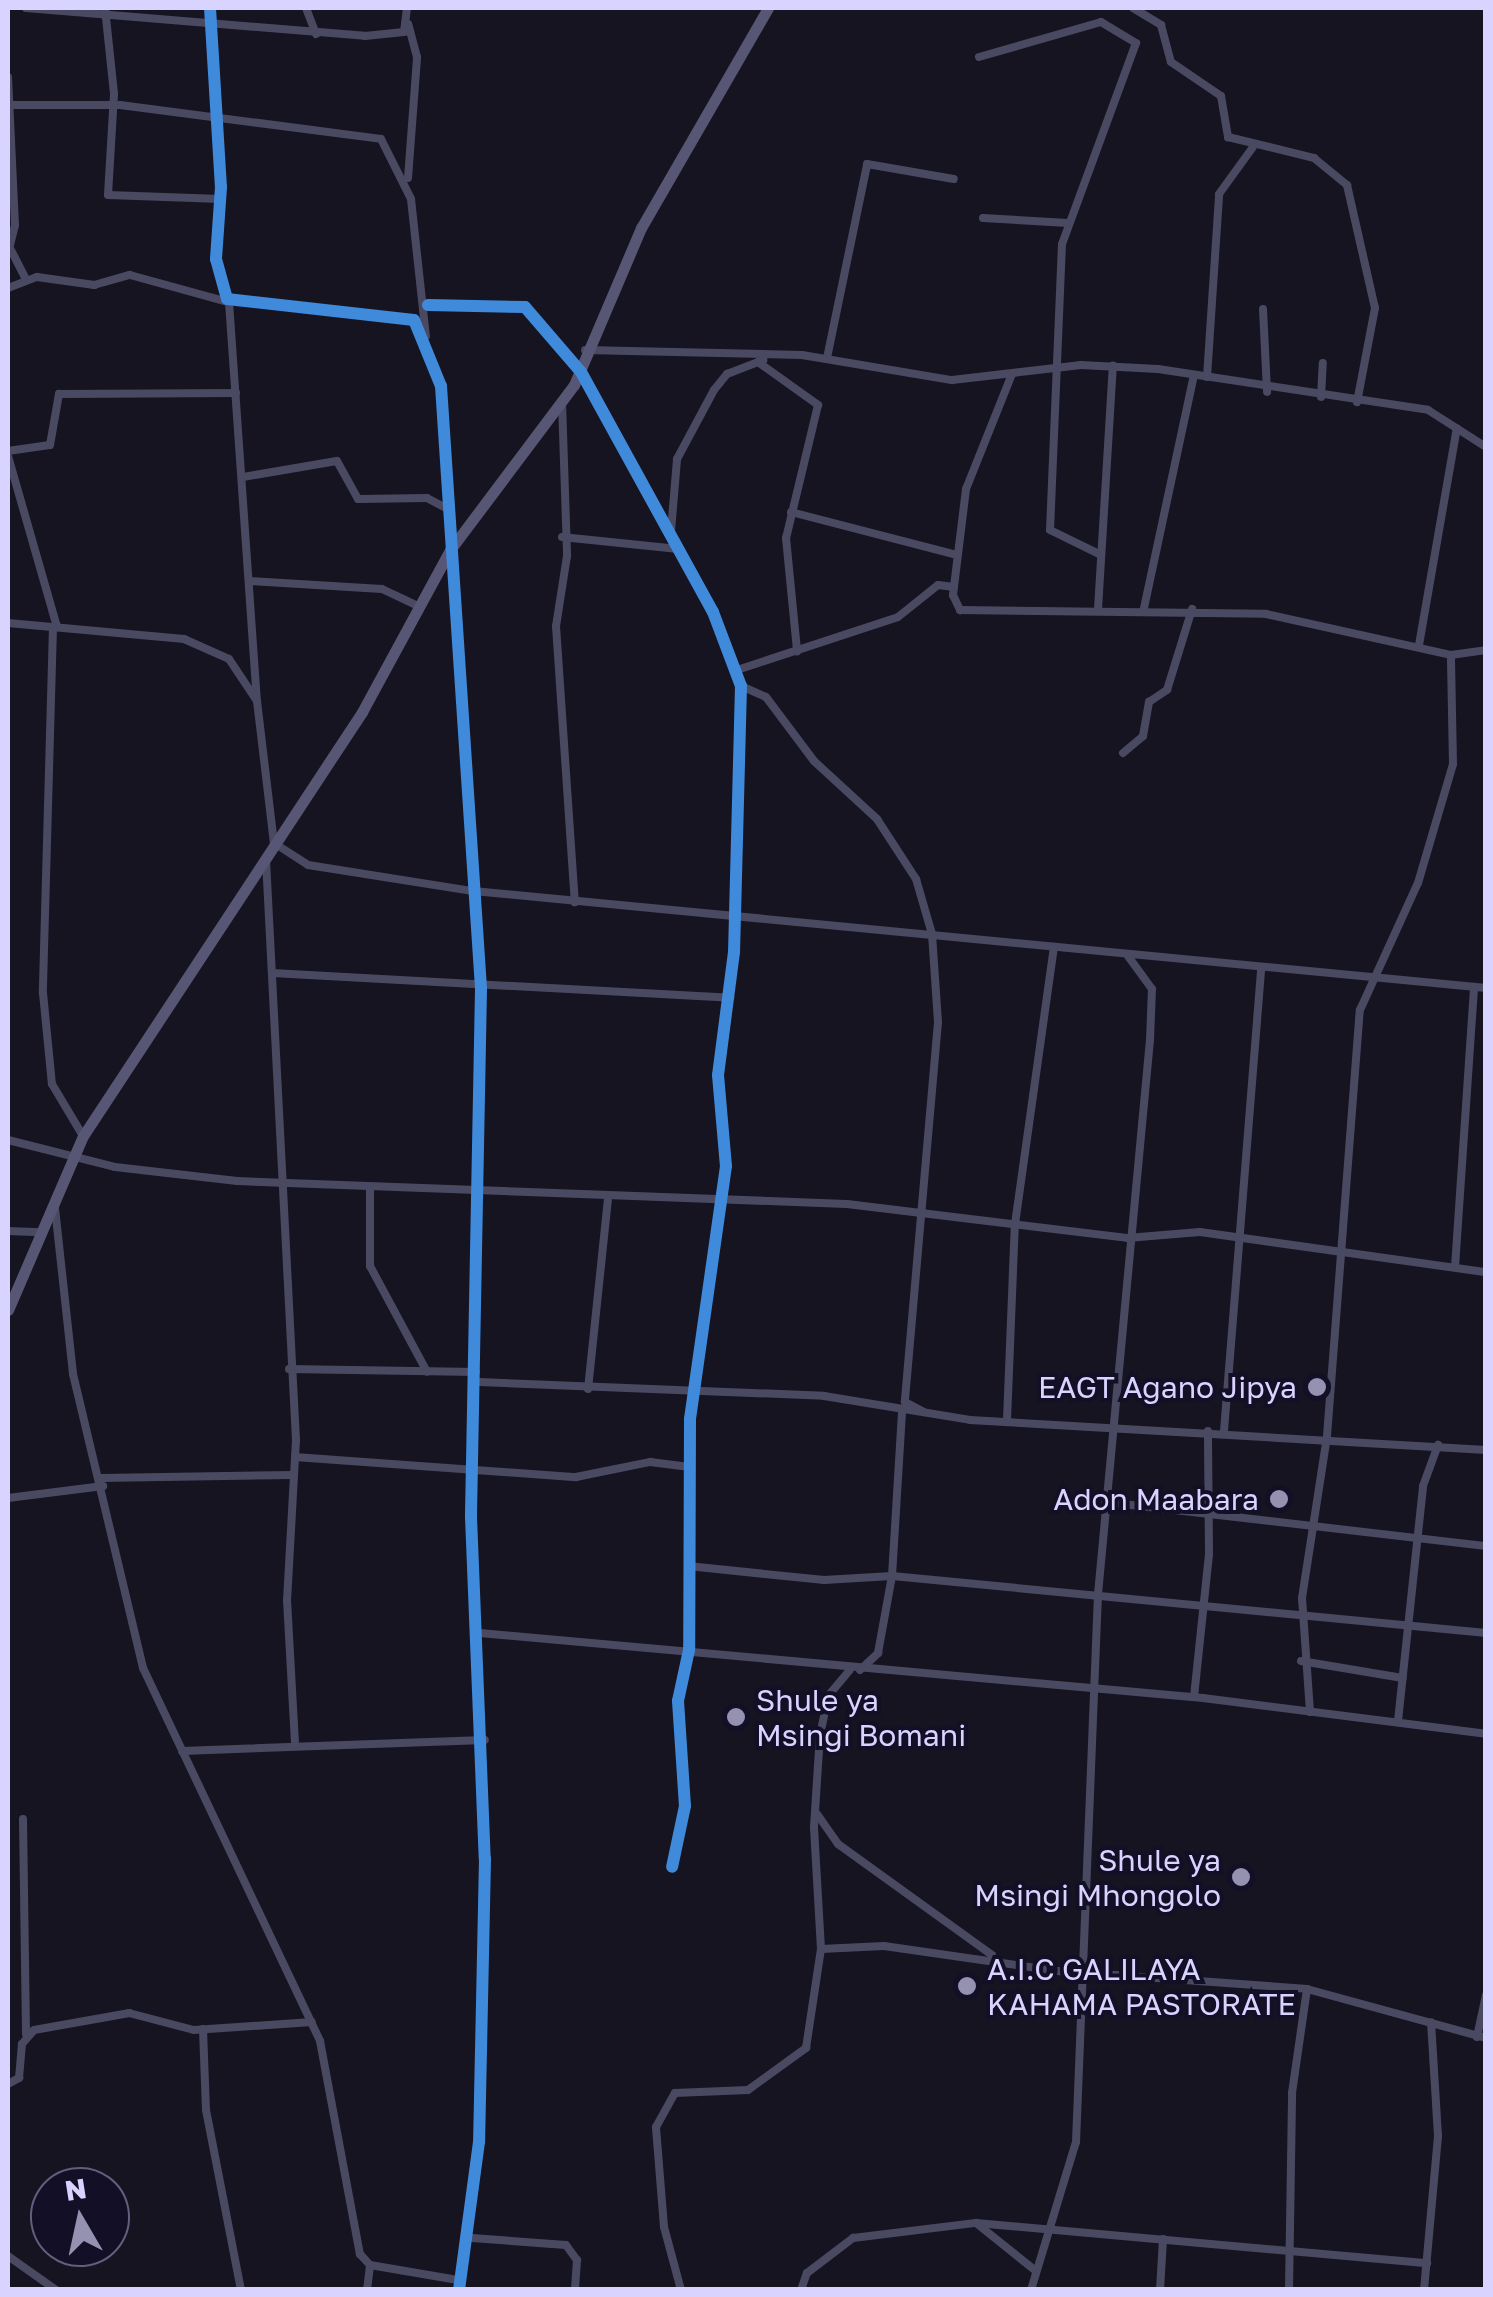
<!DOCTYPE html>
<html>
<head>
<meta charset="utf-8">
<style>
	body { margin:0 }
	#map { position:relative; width:1493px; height:2297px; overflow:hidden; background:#161421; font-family:"Golos Text",sans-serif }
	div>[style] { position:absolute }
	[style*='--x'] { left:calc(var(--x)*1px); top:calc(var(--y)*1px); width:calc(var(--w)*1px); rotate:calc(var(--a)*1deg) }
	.street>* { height:8px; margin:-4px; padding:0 4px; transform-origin:4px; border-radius:4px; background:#4a4962 }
	.secondary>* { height:11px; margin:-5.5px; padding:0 5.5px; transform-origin:5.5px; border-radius:5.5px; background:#575674 }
	.cycleway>* { height:12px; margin:-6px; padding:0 6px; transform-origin:6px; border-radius:6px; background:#408adc }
	.dots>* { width:28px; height:28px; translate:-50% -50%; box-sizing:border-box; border:5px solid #130f26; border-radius:50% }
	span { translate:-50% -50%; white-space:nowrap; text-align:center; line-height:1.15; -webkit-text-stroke:8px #130f26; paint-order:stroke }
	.poi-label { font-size:30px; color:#d9d4ff }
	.right { translate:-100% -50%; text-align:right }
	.left { translate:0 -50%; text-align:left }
	.frame { position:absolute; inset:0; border:10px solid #d9d4ff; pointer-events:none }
	.north { position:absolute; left:30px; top:2167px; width:100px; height:100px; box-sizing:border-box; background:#130f26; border:2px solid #625e7d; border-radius:50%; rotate:351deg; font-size:28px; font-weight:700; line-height:40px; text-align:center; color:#d9d4ff }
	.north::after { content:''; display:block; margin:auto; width:35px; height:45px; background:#9591b1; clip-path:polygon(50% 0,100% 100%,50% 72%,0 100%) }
</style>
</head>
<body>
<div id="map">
	<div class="street">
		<i style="--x:26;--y:8;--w:340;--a:4.7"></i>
		<i style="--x:365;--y:36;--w:39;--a:-6"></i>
		<i style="--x:404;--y:32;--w:24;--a:-83"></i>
		<i style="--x:105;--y:8;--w:86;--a:84"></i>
		<i style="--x:114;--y:94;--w:101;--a:93.4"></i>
		<i style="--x:108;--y:195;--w:113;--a:2"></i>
		<i style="--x:210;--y:8;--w:179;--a:86.5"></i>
		<i style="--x:221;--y:187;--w:72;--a:94"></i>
		<i style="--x:216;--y:259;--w:41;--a:74.6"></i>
		<i style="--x:227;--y:299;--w:188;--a:6.4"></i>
		<i style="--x:414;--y:320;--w:71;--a:67.8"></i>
		<i style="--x:441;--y:386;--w:604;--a:86.2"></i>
		<i style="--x:481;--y:989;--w:528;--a:91.09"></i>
		<i style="--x:471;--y:1517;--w:342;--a:87.7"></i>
		<i style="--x:485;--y:1859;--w:283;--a:91.2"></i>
		<i style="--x:479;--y:2142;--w:149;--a:97.7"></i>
		<i style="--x:306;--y:8;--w:28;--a:69"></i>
		<i style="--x:1133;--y:8;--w:33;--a:31"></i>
		<i style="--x:1161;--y:25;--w:38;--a:75"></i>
		<i style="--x:1171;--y:62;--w:60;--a:34.2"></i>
		<i style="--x:1221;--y:96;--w:42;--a:80.3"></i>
		<i style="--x:1228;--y:137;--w:89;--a:13.7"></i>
		<i style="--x:1314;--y:158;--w:43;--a:39.3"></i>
		<i style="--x:1347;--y:185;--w:126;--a:77.2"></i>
		<i style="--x:1375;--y:308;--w:96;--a:100.8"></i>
		<i style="--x:979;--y:57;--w:127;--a:-16"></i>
		<i style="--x:1101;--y:22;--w:41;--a:31"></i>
		<i style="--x:1136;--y:43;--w:214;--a:110.2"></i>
		<i style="--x:1062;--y:244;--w:286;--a:92.4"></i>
		<i style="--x:1050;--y:530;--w:55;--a:26.1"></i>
		<i style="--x:8;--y:77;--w:148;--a:87.3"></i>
		<i style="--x:15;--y:225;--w:29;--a:104"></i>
		<i style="--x:8;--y:105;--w:112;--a:0"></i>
		<i style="--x:120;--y:105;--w:263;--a:7.4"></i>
		<i style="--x:381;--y:139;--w:67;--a:63.4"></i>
		<i style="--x:411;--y:199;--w:138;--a:83.8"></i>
		<i style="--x:408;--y:178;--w:121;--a:-85.7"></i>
		<i style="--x:417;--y:57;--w:34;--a:-105"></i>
		<i style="--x:983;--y:218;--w:85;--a:3.4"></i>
		<i style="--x:11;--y:250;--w:33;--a:63"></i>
		<i style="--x:8;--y:288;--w:31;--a:-21"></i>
		<i style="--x:37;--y:277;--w:58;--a:8"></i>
		<i style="--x:94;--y:285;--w:37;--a:-16"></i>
		<i style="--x:130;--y:275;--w:102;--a:15.4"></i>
		<i style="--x:229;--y:302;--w:400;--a:86"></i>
		<i style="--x:428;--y:305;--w:97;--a:1.2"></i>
		<i style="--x:525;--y:307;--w:86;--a:49.3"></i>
		<i style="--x:581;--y:372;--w:274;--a:61.2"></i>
		<i style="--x:713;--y:612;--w:79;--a:69.3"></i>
		<i style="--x:741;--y:686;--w:266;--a:91.5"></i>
		<i style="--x:734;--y:952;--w:124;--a:97.4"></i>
		<i style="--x:718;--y:1075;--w:91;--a:85"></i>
		<i style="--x:726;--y:1166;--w:256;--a:98.1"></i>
		<i style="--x:690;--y:1419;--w:231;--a:90.2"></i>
		<i style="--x:689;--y:1650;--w:52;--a:102.2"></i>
		<i style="--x:678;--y:1701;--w:105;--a:86.2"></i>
		<i style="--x:685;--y:1806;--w:62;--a:102"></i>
		<i style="--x:1263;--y:309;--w:83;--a:87.2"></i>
		<i style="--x:585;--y:350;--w:217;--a:1.3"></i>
		<i style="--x:802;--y:355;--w:152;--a:9.5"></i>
		<i style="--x:952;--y:380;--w:130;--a:-6.6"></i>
		<i style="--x:1081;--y:365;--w:77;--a:3"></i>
		<i style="--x:1158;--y:369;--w:273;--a:8.6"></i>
		<i style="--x:1428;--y:410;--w:69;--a:32.5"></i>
		<i style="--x:827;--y:358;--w:198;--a:-78.3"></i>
		<i style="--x:867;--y:164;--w:88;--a:9.8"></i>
		<i style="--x:758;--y:362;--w:74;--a:35.6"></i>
		<i style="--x:818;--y:405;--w:137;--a:103.5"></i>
		<i style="--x:786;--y:538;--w:114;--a:84.4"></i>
		<i style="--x:1012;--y:374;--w:124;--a:111.8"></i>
		<i style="--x:966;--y:489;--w:107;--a:97"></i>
		<i style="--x:953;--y:595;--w:17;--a:65"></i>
		<i style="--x:960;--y:610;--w:306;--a:0.7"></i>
		<i style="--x:1266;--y:614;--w:189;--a:12.5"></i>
		<i style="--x:1451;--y:655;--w:35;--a:-8"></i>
		<i style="--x:1207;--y:377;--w:183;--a:-86.2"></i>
		<i style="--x:1219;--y:194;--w:58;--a:-54.1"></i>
		<i style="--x:1321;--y:397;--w:34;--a:-87"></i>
		<i style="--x:562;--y:402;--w:154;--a:88.1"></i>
		<i style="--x:567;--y:556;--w:71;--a:98.9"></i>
		<i style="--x:556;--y:626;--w:277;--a:86.1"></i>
		<i style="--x:8;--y:451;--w:42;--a:-8.1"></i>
		<i style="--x:50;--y:445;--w:52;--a:-80"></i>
		<i style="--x:59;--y:394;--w:177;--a:-0.3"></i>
		<i style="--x:8;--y:456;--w:178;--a:74"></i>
		<i style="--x:243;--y:477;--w:95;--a:-9.7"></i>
		<i style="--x:337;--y:461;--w:43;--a:61.1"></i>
		<i style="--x:358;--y:499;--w:69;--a:-0.8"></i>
		<i style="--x:427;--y:498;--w:24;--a:28"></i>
		<i style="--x:791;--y:512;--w:171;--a:14.5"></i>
		<i style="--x:671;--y:531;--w:72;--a:-85.2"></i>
		<i style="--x:677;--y:459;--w:78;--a:-61.8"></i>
		<i style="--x:714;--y:390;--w:21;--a:-51"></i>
		<i style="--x:727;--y:374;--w:39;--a:-21"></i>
		<i style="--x:562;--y:537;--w:117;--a:5.9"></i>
		<i style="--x:249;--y:581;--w:133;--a:3.4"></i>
		<i style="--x:382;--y:589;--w:42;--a:25.3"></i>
		<i style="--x:1144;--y:608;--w:238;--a:-77.9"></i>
		<i style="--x:1098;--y:609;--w:244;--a:-86.5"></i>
		<i style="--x:8;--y:623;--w:177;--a:5.2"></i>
		<i style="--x:184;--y:639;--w:49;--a:24"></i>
		<i style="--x:229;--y:659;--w:50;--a:56.3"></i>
		<i style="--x:257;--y:701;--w:143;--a:83.2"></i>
		<i style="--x:274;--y:843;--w:40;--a:32.9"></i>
		<i style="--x:308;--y:865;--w:167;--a:9"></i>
		<i style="--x:473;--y:891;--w:1018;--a:5.47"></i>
		<i style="--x:53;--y:627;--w:366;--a:91.6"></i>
		<i style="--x:43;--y:993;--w:91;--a:84.4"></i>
		<i style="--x:52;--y:1084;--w:61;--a:59.2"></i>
		<i style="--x:1419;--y:645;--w:220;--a:-80.1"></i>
		<i style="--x:737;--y:670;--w:169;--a:-18.2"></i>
		<i style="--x:898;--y:617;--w:51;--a:-38.7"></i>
		<i style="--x:938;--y:585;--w:16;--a:7"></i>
		<i style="--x:741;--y:686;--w:27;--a:24"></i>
		<i style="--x:766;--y:697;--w:80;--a:53.1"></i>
		<i style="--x:814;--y:761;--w:86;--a:42.6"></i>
		<i style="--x:877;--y:819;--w:72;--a:57"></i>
		<i style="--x:916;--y:879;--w:57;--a:73.8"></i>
		<i style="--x:932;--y:934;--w:88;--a:86.1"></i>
		<i style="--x:938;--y:1022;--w:381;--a:95"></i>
		<i style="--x:905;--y:1402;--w:21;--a:28"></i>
		<i style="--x:1123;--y:753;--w:26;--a:-40"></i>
		<i style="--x:1143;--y:736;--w:35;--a:-80"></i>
		<i style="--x:1149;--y:702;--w:22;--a:-34"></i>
		<i style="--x:1167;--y:690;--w:85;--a:-72.8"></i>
		<i style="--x:266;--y:860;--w:581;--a:87.04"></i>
		<i style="--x:296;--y:1440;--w:160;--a:93.2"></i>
		<i style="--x:287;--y:1600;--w:143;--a:86.8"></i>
		<i style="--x:272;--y:973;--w:459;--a:3.1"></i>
		<i style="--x:8;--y:1140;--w:110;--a:14.2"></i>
		<i style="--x:115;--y:1167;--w:123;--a:6.5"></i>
		<i style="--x:237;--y:1181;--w:610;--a:2.16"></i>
		<i style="--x:847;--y:1204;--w:282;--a:6.9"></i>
		<i style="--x:1127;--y:1238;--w:73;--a:-4.7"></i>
		<i style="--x:1200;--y:1232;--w:289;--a:8"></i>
		<i style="--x:370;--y:1189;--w:77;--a:90"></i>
		<i style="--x:370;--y:1266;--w:120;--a:61.7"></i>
		<i style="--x:55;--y:1208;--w:167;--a:83.8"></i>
		<i style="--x:73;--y:1374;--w:302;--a:76.6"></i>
		<i style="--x:143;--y:1668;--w:413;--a:64.6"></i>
		<i style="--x:320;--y:2041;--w:217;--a:79.4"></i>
		<i style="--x:360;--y:2254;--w:15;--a:48"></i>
		<i style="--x:370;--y:2265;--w:89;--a:9.7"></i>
		<i style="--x:8;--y:1231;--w:33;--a:2"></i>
		<i style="--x:1455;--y:1267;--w:281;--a:-86.1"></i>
		<i style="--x:289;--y:1369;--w:187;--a:0.9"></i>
		<i style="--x:479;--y:1382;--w:345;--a:2.3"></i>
		<i style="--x:824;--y:1396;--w:148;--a:9.3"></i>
		<i style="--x:970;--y:1420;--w:517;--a:3.33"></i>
		<i style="--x:588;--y:1389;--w:190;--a:-84"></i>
		<i style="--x:1007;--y:1420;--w:196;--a:-87.7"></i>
		<i style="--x:1015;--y:1224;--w:280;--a:-82"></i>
		<i style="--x:1224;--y:1431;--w:461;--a:-85.4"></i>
		<i style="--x:295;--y:1457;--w:282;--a:4.1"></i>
		<i style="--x:576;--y:1477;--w:76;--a:-11.5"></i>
		<i style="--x:650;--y:1462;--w:40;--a:7.1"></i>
		<i style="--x:101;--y:1478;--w:191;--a:-0.9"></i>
		<i style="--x:8;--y:1498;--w:96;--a:-7.2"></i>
		<i style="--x:1105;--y:1502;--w:384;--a:6.6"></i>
		<i style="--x:688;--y:1566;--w:137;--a:5.9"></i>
		<i style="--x:824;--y:1580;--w:68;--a:-3.4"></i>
		<i style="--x:892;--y:1576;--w:597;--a:5.48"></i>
		<i style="--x:480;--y:1633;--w:726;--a:5.14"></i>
		<i style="--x:1203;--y:1698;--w:285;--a:7.2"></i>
		<i style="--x:1301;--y:1661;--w:103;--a:9.5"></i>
		<i style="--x:860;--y:1670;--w:25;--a:-43"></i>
		<i style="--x:878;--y:1653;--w:78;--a:-79.7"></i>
		<i style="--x:892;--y:1576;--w:165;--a:-86.5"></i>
		<i style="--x:1194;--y:1697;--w:144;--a:-84"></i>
		<i style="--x:1209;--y:1554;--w:123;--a:-90.5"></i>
		<i style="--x:1310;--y:1712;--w:114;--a:-94"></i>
		<i style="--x:1302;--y:1598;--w:164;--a:-81.2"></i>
		<i style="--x:1327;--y:1436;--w:427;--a:-85.6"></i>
		<i style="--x:1360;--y:1010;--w:140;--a:-65.5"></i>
		<i style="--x:1418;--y:883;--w:124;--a:-73.6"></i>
		<i style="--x:1453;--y:764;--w:109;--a:-91.1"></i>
		<i style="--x:1398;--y:1721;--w:236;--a:-83.9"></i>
		<i style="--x:1423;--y:1486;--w:44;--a:-69.9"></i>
		<i style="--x:182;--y:1751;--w:303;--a:-2.1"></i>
		<i style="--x:817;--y:1814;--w:37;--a:55"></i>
		<i style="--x:838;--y:1844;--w:198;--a:35.8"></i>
		<i style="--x:23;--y:1819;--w:215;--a:89.2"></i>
		<i style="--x:821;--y:1949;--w:63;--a:-2.7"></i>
		<i style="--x:884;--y:1946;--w:176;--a:8.2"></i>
		<i style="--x:1058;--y:1971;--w:250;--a:4.1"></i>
		<i style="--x:1307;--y:1989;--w:186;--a:15.3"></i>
		<i style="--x:203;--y:2029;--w:81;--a:87.9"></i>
		<i style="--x:206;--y:2110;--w:183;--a:79"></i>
		<i style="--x:1477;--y:2037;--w:43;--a:-77.9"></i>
		<i style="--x:8;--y:2084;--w:13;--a:-29"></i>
		<i style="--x:19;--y:2078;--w:34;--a:-85"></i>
		<i style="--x:22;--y:2044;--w:18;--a:-49"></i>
		<i style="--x:34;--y:2030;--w:97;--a:-10.1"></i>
		<i style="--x:129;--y:2013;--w:67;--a:14.7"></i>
		<i style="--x:194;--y:2030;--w:118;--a:-3.9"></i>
		<i style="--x:976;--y:2223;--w:77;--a:38.7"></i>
		<i style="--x:472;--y:2238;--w:94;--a:4.3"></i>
		<i style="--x:566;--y:2245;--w:19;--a:54"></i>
		<i style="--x:577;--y:2260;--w:30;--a:94"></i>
		<i style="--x:8;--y:2256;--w:59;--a:35.3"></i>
		<i style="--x:367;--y:2290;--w:25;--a:-83"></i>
		<i style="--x:681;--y:2290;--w:65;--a:-105.1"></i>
		<i style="--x:664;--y:2227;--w:100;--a:-94.6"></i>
		<i style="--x:656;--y:2127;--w:39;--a:-61"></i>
		<i style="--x:675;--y:2093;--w:73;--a:-2.4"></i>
		<i style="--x:748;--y:2090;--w:72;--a:-35.9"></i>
		<i style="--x:806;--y:2048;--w:100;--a:-81.4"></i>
		<i style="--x:821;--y:1949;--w:122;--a:-93.3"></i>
		<i style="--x:814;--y:1827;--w:92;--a:-86.3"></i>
		<i style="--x:820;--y:1735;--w:40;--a:-78"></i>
		<i style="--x:828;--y:1696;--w:33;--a:-50"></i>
		<i style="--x:801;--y:2290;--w:18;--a:-71"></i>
		<i style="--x:807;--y:2273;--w:58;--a:-37.3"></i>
		<i style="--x:853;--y:2238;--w:124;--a:-7"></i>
		<i style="--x:976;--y:2223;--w:453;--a:5.1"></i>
		<i style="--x:1031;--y:2290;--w:155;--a:-73.1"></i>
		<i style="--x:1076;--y:2142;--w:548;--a:-87.7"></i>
		<i style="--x:1098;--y:1594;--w:556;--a:-84.64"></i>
		<i style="--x:1150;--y:1040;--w:51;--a:-87.8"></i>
		<i style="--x:1152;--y:989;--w:41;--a:-126"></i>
		<i style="--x:1160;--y:2290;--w:51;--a:-86.6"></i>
		<i style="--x:1289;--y:2290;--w:197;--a:-89.1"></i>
		<i style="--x:1292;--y:2093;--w:105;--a:-81.8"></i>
		<i style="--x:1424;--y:2290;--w:155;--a:-84.8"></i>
		<i style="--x:1438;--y:2136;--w:114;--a:-93.5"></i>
	</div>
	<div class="secondary">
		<i style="--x:8;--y:1310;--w:189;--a:-66.7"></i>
		<i style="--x:83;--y:1136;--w:508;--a:-56.65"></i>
		<i style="--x:362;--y:712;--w:184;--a:-61.5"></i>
		<i style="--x:450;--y:550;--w:206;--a:-53.1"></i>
		<i style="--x:574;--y:385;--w:171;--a:-66.9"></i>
		<i style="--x:641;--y:228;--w:254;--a:-60"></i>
	</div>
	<div class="cycleway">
		<i style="--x:210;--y:8;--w:179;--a:86.5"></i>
		<i style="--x:221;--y:187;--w:72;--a:94"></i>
		<i style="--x:216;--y:259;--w:41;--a:74.6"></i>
		<i style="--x:227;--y:299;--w:188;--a:6.4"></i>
		<i style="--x:414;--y:320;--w:71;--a:67.8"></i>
		<i style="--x:441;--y:386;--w:604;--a:86.2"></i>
		<i style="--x:481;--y:989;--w:528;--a:91.09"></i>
		<i style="--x:471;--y:1517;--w:342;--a:87.7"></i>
		<i style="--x:485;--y:1859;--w:283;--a:91.2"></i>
		<i style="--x:479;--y:2142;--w:149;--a:97.7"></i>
		<i style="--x:428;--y:305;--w:97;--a:1.2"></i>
		<i style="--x:525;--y:307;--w:86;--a:49.3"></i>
		<i style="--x:581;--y:372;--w:274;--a:61.2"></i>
		<i style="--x:713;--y:612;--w:79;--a:69.3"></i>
		<i style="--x:741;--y:686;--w:266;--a:91.5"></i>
		<i style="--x:734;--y:952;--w:124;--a:97.4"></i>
		<i style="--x:718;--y:1075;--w:91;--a:85"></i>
		<i style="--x:726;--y:1166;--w:256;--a:98.1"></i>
		<i style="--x:690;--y:1419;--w:231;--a:90.2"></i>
		<i style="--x:689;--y:1650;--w:52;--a:102.2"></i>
		<i style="--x:678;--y:1701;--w:105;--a:86.2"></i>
		<i style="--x:685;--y:1806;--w:62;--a:102"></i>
	</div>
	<div class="dots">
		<i style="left:1317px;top:1387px;background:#9591b1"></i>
		<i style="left:1279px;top:1499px;background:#9591b1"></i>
		<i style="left:736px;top:1717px;background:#9591b1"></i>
		<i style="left:1241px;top:1877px;background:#9591b1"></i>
		<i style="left:967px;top:1986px;background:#9591b1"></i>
	</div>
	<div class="poi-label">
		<span class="right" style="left:1297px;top:1387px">EAGT Agano Jipya</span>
		<span class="right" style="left:1259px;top:1499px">Adon Maabara</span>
		<span class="left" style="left:756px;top:1717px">Shule ya<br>Msingi Bomani</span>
		<span class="right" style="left:1221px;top:1877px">Shule ya<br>Msingi Mhongolo</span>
		<span class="left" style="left:987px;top:1986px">A.I.C GALILAYA<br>KAHAMA PASTORATE</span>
	</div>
	<div class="frame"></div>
	<div class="north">N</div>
</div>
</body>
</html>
